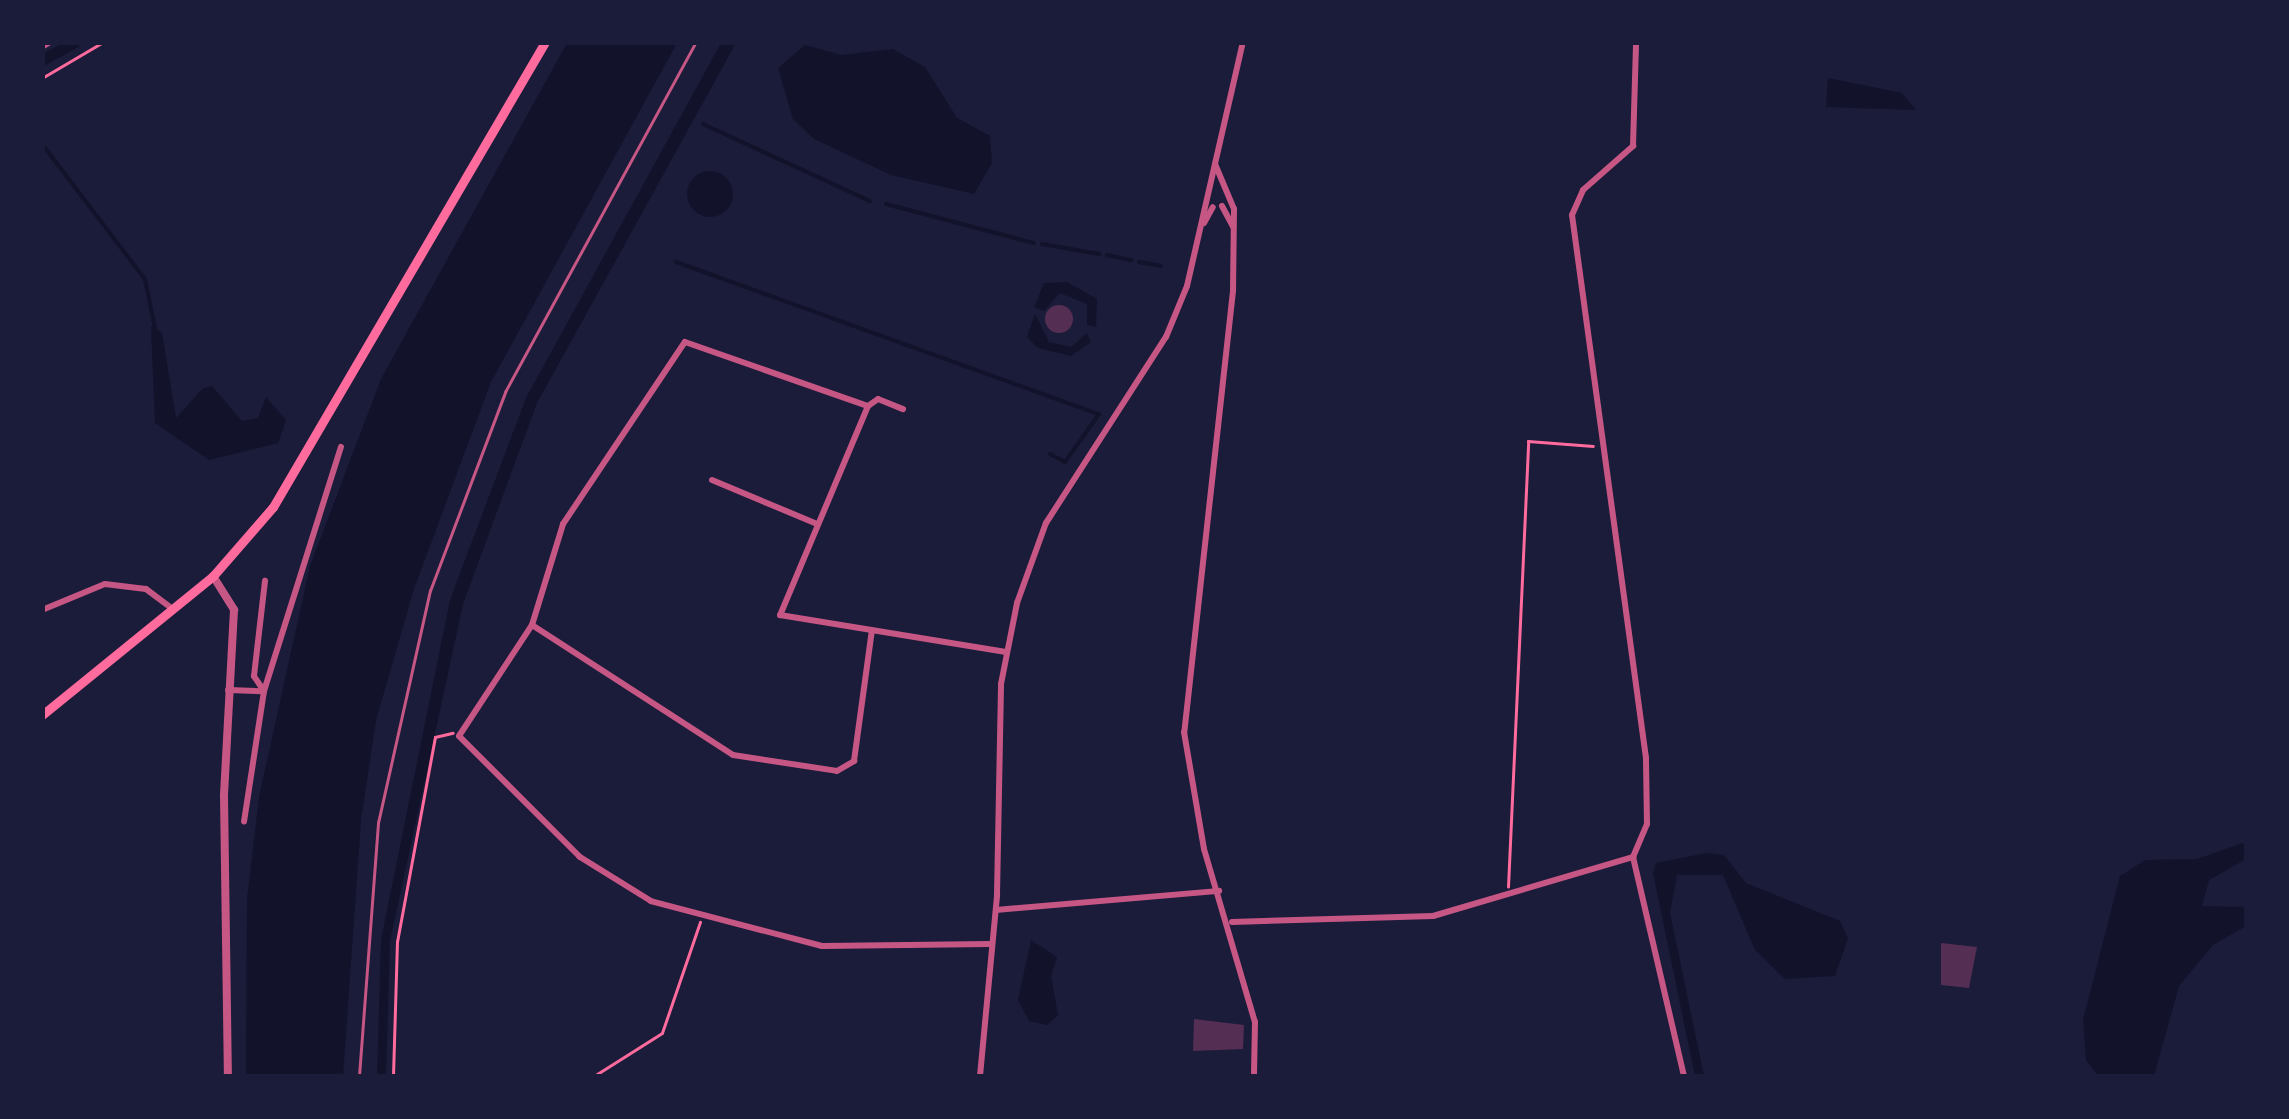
<!DOCTYPE html>
<html>
<head>
<meta charset="utf-8">
<style>
	body { margin:0 }
	#map { position:relative; width:2289px; height:1119px; overflow:hidden; background:#1b1b3a; font-family:"Public Sans",sans-serif }
	div>[style] { position:absolute }
	[style*='--x'] { left:calc(var(--x)*1px); top:calc(var(--y)*1px); width:calc(var(--w)*1px); rotate:calc(var(--a)*1deg) }
	.water>* { inset:0; background:#12122b }
	.round { border-radius:50% }
	.stream>* { height:4px; margin:-2px; padding:0 2px; transform-origin:2px; border-radius:2px; background:#12122b }
	.canal>* { height:11px; margin:-5.5px; padding:0 5.5px; transform-origin:5.5px; border-radius:5.5px; background:#12122b }
	.building>* { inset:0; background:#542f53 }
	.path>* { height:2.5px; margin:-1.25px; padding:0 1.25px; transform-origin:1.25px; border-radius:1.25px; background:#ff6b9d }
	.service>* { height:2.5px; margin:-1.25px; padding:0 1.25px; transform-origin:1.25px; border-radius:1.25px; background:#c65784 }
	.minor>* { height:6px; margin:-3px; padding:0 3px; transform-origin:3px; border-radius:3px; background:#c65784 }
	.tertiary>* { height:8px; margin:-4px; padding:0 4px; transform-origin:4px; border-radius:4px; background:#c65784 }
	.primary>* { height:9px; margin:-4.5px; padding:0 4.5px; transform-origin:4.5px; border-radius:4.5px; background:#ff6b9d }
	span { translate:-50% -50%; white-space:nowrap; text-align:center; line-height:1.15; -webkit-text-stroke:10px #1b1b3a; paint-order:stroke }
	.frame { position:absolute; inset:0; border:45px solid #1b1b3a; pointer-events:none }
</style>
</head>
<body>
<div id="map">
	<div class="water">
		<i style="clip-path:polygon(567px 43px,677px 43px,491px 382px,414px 589px,376px 720px,361px 820px,343px 1076px,246px 1076px,247px 899px,259px 797px,310px 566px,381px 379px)"></i>
		<i style="clip-path:polygon(721px 43px,736px 43px,537px 403px,463px 604px,390px 941px,386px 1076px,377px 1076px,381px 940px,450px 600px,526px 398px)"></i>
		<i style="clip-path:polygon(805px 45px,841px 55px,893px 49px,925px 67px,957px 118px,990px 136px,992px 163px,974px 194px,891px 175px,814px 139px,793px 119px,778px 68px)"></i>
		<i style="clip-path:polygon(1828px 78px,1902px 93px,1916px 110px,1826px 107px)"></i>
		<i class="round" style="left:687px;top:171px;width:46px;height:46px"></i>
		<i style="clip-path:polygon(1067px 282px,1097px 299px,1096px 327px,1087px 325px,1087px 304px,1060px 293px,1044px 311px,1034px 307px,1044px 283px)"></i>
		<i style="clip-path:polygon(1035px 314px,1049px 342px,1071px 347px,1087px 333px,1091px 342px,1071px 356px,1038px 348px,1027px 337px)"></i>
		<i style="clip-path:polygon(151px 326px,162px 333px,176px 418px,203px 388px,212px 386px,242px 421px,258px 418px,266px 397px,286px 420px,278px 443px,209px 460px,155px 423px)"></i>
		<i style="clip-path:polygon(2246px 842px,2246px 859px,2209px 880px,2202px 906px,2246px 907px,2246px 926px,2213px 945px,2179px 986px,2154px 1076px,2098px 1076px,2086px 1060px,2083px 1020px,2120px 876px,2145px 860px,2197px 859px)"></i>
		<i style="clip-path:polygon(1707px 853px,1724px 855px,1746px 883px,1840px 921px,1848px 938px,1835px 976px,1785px 979px,1755px 950px,1723px 875px,1677px 875px,1670px 913px,1704px 1076px,1695px 1076px,1653px 873px,1656px 863px)"></i>
		<i style="clip-path:polygon(1031px 940px,1057px 957px,1051px 976px,1058px 1015px,1047px 1025px,1029px 1021px,1018px 1000px)"></i>
	</div>
	<div class="stream">
		<i style="--x:703;--y:124;--w:184;--a:24.8"></i>
		<i style="--x:42;--y:144;--w:170;--a:52.7"></i>
		<i style="--x:145;--y:279;--w:55;--a:78.5"></i>
		<i style="--x:886;--y:204;--w:153;--a:14.8"></i>
		<i style="--x:1042;--y:244;--w:58;--a:10"></i>
		<i style="--x:1107;--y:255;--w:25;--a:12"></i>
		<i style="--x:676;--y:262;--w:449;--a:19.8"></i>
		<i style="--x:1099;--y:414;--w:59;--a:125.3"></i>
		<i style="--x:1065;--y:462;--w:17;--a:-152"></i>
		<i style="--x:1139;--y:262;--w:22;--a:10"></i>
	</div>
	<div class="canal">
		<i style="--x:42;--y:60;--w:38;--a:-29"></i>
	</div>
	<div class="building">
		<i class="round" style="left:1045px;top:305px;width:28px;height:28px"></i>
		<i style="clip-path:polygon(1941px 943px,1977px 947px,1969px 988px,1941px 985px)"></i>
		<i style="clip-path:polygon(1194px 1019px,1244px 1025px,1243px 1049px,1193px 1051px)"></i>
	</div>
	<div class="path">
		<i style="--x:42;--y:78;--w:71;--a:-30.5"></i>
		<i style="--x:1508;--y:887;--w:446;--a:-87.4"></i>
		<i style="--x:1528;--y:441;--w:65;--a:4.4"></i>
		<i style="--x:393;--y:1076;--w:134;--a:-88.3"></i>
		<i style="--x:397;--y:942;--w:208;--a:-79.5"></i>
		<i style="--x:435;--y:737;--w:18;--a:-13"></i>
		<i style="--x:594;--y:1076;--w:80;--a:-32.3"></i>
		<i style="--x:662;--y:1033;--w:117;--a:-71.1"></i>
	</div>
	<div class="service">
		<i style="--x:359;--y:1076;--w:254;--a:-85.7"></i>
		<i style="--x:378;--y:823;--w:238;--a:-77.4"></i>
		<i style="--x:430;--y:591;--w:213;--a:-69.3"></i>
		<i style="--x:505;--y:392;--w:399;--a:-61.4"></i>
	</div>
	<div class="minor">
		<i style="--x:42;--y:47;--w:9;--a:-32"></i>
		<i style="--x:1215;--y:164;--w:49;--a:67.1"></i>
		<i style="--x:1234;--y:209;--w:82;--a:90.7"></i>
		<i style="--x:1233;--y:291;--w:444;--a:96.3"></i>
		<i style="--x:1184;--y:732;--w:119;--a:80.3"></i>
		<i style="--x:1204;--y:849;--w:180;--a:73.6"></i>
		<i style="--x:1255;--y:1022;--w:54;--a:91.1"></i>
		<i style="--x:1222;--y:206;--w:24;--a:62"></i>
		<i style="--x:1204;--y:223;--w:18;--a:-61"></i>
		<i style="--x:868;--y:406;--w:12;--a:-35"></i>
		<i style="--x:878;--y:399;--w:27;--a:22"></i>
		<i style="--x:712;--y:480;--w:112;--a:22.7"></i>
		<i style="--x:42;--y:610;--w:68;--a:-22.4"></i>
		<i style="--x:105;--y:584;--w:41;--a:7"></i>
		<i style="--x:146;--y:589;--w:34;--a:37"></i>
		<i style="--x:532;--y:625;--w:239;--a:32.9"></i>
		<i style="--x:733;--y:755;--w:105;--a:8.7"></i>
		<i style="--x:837;--y:771;--w:20;--a:-30"></i>
		<i style="--x:854;--y:761;--w:132;--a:-82.2"></i>
		<i style="--x:228;--y:690;--w:36;--a:2"></i>
		<i style="--x:264;--y:691;--w:132;--a:98.7"></i>
		<i style="--x:264;--y:691;--w:256;--a:-72.5"></i>
		<i style="--x:264;--y:691;--w:18;--a:-124"></i>
		<i style="--x:254;--y:676;--w:96;--a:-83.4"></i>
		<i style="--x:1633;--y:857;--w:36;--a:-67"></i>
		<i style="--x:1647;--y:824;--w:66;--a:-90.9"></i>
		<i style="--x:1646;--y:758;--w:548;--a:-97.76"></i>
		<i style="--x:1572;--y:215;--w:27;--a:-66"></i>
		<i style="--x:1583;--y:190;--w:67;--a:-41.3"></i>
		<i style="--x:1633;--y:146;--w:104;--a:-88.3"></i>
		<i style="--x:1633;--y:857;--w:225;--a:76.9"></i>
		<i style="--x:996;--y:910;--w:224;--a:-4.9"></i>
		<i style="--x:1232;--y:922;--w:201;--a:-1.7"></i>
		<i style="--x:1433;--y:916;--w:209;--a:-16.4"></i>
		<i style="--x:990;--y:944;--w:168;--a:179.3"></i>
		<i style="--x:822;--y:946;--w:177;--a:-165.3"></i>
		<i style="--x:651;--y:901;--w:84;--a:-148.2"></i>
		<i style="--x:580;--y:857;--w:171;--a:-135"></i>
		<i style="--x:459;--y:736;--w:133;--a:-56.7"></i>
		<i style="--x:532;--y:625;--w:106;--a:-72.9"></i>
		<i style="--x:563;--y:524;--w:219;--a:-56.2"></i>
		<i style="--x:685;--y:342;--w:194;--a:19.3"></i>
		<i style="--x:868;--y:406;--w:227;--a:112.8"></i>
		<i style="--x:780;--y:615;--w:229;--a:9.3"></i>
		<i style="--x:980;--y:1076;--w:182;--a:-84.6"></i>
		<i style="--x:997;--y:895;--w:211;--a:-88.9"></i>
		<i style="--x:1001;--y:684;--w:83;--a:-78.8"></i>
		<i style="--x:1017;--y:603;--w:85;--a:-70.1"></i>
		<i style="--x:1046;--y:523;--w:221;--a:-57.2"></i>
		<i style="--x:1166;--y:337;--w:55;--a:-67.6"></i>
		<i style="--x:1187;--y:286;--w:250;--a:-77.1"></i>
	</div>
	<div class="tertiary">
		<i style="--x:213;--y:576;--w:40;--a:58"></i>
		<i style="--x:234;--y:610;--w:186;--a:93.1"></i>
		<i style="--x:224;--y:796;--w:280;--a:89.2"></i>
	</div>
	<div class="primary">
		<i style="--x:42;--y:715;--w:220;--a:-39.1"></i>
		<i style="--x:213;--y:576;--w:91;--a:-49"></i>
		<i style="--x:273;--y:507;--w:539;--a:-59.67"></i>
	</div>
	<div class="frame"></div>
</div>
</body>
</html>
